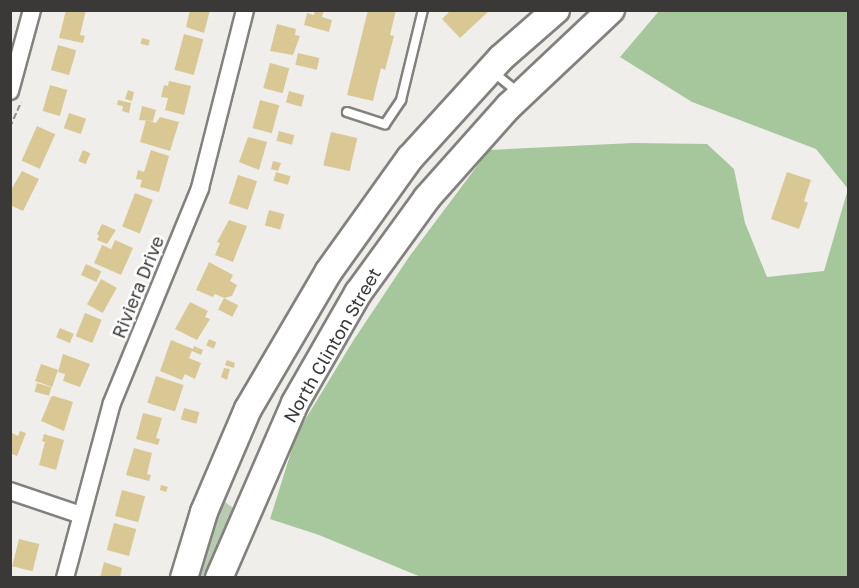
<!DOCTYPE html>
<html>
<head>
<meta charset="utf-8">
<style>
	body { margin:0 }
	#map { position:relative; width:859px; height:588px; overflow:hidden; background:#efeeeb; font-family:"Golos Text",sans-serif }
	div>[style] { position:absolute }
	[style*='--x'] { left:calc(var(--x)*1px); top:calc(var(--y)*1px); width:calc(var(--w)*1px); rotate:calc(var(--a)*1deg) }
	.green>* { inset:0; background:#b7cbb0 }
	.forest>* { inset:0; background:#a6c79b }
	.building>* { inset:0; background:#d9c894; transform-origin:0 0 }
	.path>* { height:2px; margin-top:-1px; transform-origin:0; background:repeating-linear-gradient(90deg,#8f8e8c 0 6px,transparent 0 9px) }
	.roads { filter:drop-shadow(2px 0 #82817e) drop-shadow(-2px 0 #82817e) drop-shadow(0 2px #82817e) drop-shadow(0 -2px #82817e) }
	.lane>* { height:8px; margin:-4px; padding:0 4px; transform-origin:4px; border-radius:4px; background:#fff }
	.street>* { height:16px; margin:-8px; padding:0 8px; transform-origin:8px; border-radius:8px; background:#fff }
	.primary>* { height:26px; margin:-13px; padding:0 13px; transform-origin:13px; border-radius:13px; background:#fff }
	span { translate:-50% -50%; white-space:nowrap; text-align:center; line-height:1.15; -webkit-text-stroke:5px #fff; paint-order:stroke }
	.street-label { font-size:18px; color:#3a3938 }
	.frame { position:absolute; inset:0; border:12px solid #3a3938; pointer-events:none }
</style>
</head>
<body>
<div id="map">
	<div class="green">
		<i style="clip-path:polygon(225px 502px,233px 508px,234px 513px,211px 577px,194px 578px,220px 503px)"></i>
	</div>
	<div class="forest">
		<i style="clip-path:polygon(659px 11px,848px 11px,848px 577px,421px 577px,319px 535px,270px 519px,297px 433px,353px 341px,409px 257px,489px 150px,633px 143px,707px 144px,734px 169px,745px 223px,767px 277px,824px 271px,848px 189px,816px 149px,692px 102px,620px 57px)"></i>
	</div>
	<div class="building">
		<i style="clip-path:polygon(66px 10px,86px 10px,80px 35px,85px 36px,83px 43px,59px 38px)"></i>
		<i style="clip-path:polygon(190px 10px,210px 10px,204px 33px,186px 27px)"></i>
		<i style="clip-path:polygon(315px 10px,324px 10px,322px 17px,332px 20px,329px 32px,304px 25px,307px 13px,314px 15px)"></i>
		<i style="clip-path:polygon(368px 10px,396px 10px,390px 35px,394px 36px,385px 70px,381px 68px,373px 101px,347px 95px)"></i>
		<i style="clip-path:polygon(451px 10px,490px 10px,460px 38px,442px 19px)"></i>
		<i style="clip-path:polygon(277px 24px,296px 29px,295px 35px,300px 36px,293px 55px,270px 51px)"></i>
		<i style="left:184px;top:34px;width:20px;height:37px;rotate:15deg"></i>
		<i style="left:142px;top:38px;width:8px;height:6px;rotate:14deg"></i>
		<i style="left:58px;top:45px;width:19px;height:26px;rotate:16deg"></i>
		<i style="left:298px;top:53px;width:22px;height:12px;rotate:13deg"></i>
		<i style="left:270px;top:63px;width:20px;height:26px;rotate:15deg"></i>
		<i style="clip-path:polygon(169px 81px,191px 86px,184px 115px,165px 110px,168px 98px,161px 97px,164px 85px,168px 86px)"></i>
		<i style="left:50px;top:85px;width:18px;height:27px;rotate:16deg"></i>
		<i style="clip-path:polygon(128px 90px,134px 92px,132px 101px,125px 99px)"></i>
		<i style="left:289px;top:91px;width:16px;height:12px;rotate:15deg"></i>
		<i style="clip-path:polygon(118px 100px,131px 103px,129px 113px,122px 111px,123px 106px,117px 105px)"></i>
		<i style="left:260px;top:100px;width:20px;height:29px;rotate:15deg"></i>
		<i style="clip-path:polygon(142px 106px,156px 110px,153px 121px,139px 120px)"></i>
		<i style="left:69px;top:113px;width:18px;height:16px;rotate:19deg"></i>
		<i style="clip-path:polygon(160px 117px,179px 122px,170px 151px,140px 142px,146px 120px,156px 123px)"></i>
		<i style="left:37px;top:126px;width:20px;height:38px;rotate:24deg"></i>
		<i style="left:279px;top:131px;width:16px;height:10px;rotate:15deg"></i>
		<i style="left:331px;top:132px;width:27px;height:34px;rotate:13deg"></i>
		<i style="clip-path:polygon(248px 137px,267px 142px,259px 170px,239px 162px)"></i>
		<i style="left:83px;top:150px;width:8px;height:12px;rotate:23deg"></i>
		<i style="clip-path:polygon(151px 150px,169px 156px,159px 192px,140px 187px,142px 180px,136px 179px,138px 170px,144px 172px)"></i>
		<i style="clip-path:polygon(273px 161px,281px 163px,278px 171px,271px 169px)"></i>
		<i style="clip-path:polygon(22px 171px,39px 179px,23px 211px,10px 205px,10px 192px)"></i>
		<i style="left:276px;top:172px;width:15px;height:9px;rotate:16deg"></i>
		<i style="clip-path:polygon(787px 172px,811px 180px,804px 201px,808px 203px,799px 229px,771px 219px)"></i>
		<i style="left:238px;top:175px;width:20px;height:30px;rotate:18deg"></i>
		<i style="left:135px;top:193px;width:19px;height:36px;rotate:21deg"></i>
		<i style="left:269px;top:210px;width:16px;height:16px;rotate:15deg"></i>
		<i style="clip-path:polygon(229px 220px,247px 226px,233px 262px,215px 255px,220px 243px,217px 242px)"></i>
		<i style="clip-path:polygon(102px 224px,116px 230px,107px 244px,97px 240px,99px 236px,97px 234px)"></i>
		<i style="clip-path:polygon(115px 240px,133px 248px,121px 275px,94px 263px,102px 245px,111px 249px)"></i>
		<i style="clip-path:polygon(209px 262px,233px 275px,230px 281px,237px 285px,232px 296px,224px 298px,215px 294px,213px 297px,196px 290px)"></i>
		<i style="left:86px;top:264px;width:17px;height:12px;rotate:25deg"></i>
		<i style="left:101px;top:279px;width:18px;height:29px;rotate:29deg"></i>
		<i style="left:224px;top:298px;width:16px;height:13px;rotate:27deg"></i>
		<i style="clip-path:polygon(190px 302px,208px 311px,205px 317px,210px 319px,197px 340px,175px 329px)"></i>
		<i style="left:85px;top:313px;width:18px;height:25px;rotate:22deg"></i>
		<i style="left:60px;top:328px;width:15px;height:10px;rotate:23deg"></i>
		<i style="left:209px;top:339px;width:8px;height:7px;rotate:23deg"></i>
		<i style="clip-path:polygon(171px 340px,193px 349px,194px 346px,203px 350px,201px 355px,192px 351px,189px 358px,201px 363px,195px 379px,185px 374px,182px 380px,160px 371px)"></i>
		<i style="clip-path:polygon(63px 354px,90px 364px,80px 387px,63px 381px,65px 374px,58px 372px)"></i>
		<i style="clip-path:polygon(227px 360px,235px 363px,234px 368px,225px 365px)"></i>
		<i style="left:41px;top:364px;width:18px;height:18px;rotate:19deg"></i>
		<i style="clip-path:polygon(224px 368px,230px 369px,227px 380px,221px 377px)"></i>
		<i style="left:156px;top:376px;width:29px;height:28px;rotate:18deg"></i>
		<i style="left:37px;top:383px;width:15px;height:9px;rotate:16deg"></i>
		<i style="clip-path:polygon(54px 396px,73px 402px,64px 431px,41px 421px,51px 397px)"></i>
		<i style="left:184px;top:408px;width:16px;height:12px;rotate:15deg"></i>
		<i style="clip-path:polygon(143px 413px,162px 418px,156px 438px,160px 439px,158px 445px,136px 439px)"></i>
		<i style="clip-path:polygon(20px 431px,26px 433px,17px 456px,10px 453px,10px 432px,18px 436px)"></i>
		<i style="clip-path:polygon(44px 434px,64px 440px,56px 470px,39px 465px,45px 442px,42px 441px)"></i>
		<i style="clip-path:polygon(134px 448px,152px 453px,147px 474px,151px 475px,149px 481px,126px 475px)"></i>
		<i style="clip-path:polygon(161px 485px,168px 487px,166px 492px,160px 490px)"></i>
		<i style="left:122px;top:490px;width:24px;height:27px;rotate:15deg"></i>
		<i style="left:114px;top:523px;width:23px;height:28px;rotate:15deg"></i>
		<i style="left:19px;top:539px;width:21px;height:28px;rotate:14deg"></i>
		<i style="clip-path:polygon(104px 562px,122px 568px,120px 578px,100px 578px)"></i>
	</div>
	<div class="path">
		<i style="--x:10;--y:127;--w:27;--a:-66"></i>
	</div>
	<div class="roads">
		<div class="lane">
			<i style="--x:493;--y:72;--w:32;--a:39"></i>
			<i style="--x:347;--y:112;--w:40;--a:18"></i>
			<i style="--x:385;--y:124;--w:29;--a:-56"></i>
			<i style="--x:401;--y:100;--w:93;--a:-76.3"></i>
		</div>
		<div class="street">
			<i style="--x:10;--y:91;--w:84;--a:-74.8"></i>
			<i style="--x:10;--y:491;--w:75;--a:18.7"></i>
			<i style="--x:65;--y:578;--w:181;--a:-75"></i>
			<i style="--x:112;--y:403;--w:232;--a:-67.7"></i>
			<i style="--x:200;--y:188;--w:184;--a:-75.8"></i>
		</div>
		<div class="primary">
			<i style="--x:184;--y:578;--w:69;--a:-73.1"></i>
			<i style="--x:204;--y:512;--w:112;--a:-66.9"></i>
			<i style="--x:248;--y:409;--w:160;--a:-59.6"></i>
			<i style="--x:329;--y:271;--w:139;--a:-54.4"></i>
			<i style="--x:410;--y:158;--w:135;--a:-47.7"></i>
			<i style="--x:501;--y:58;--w:73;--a:-41.1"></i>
			<i style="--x:219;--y:578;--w:191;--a:-66.5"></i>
			<i style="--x:295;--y:403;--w:127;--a:-60.2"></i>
			<i style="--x:358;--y:293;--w:117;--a:-54"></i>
			<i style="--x:427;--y:198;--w:123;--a:-48.3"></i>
			<i style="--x:509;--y:106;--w:140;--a:-43.3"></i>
		</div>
	</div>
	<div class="street-label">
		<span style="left:138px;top:287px;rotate:-68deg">Riviera Drive</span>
		<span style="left:332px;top:345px;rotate:-60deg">North Clinton Street</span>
	</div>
	<div class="frame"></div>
</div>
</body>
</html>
